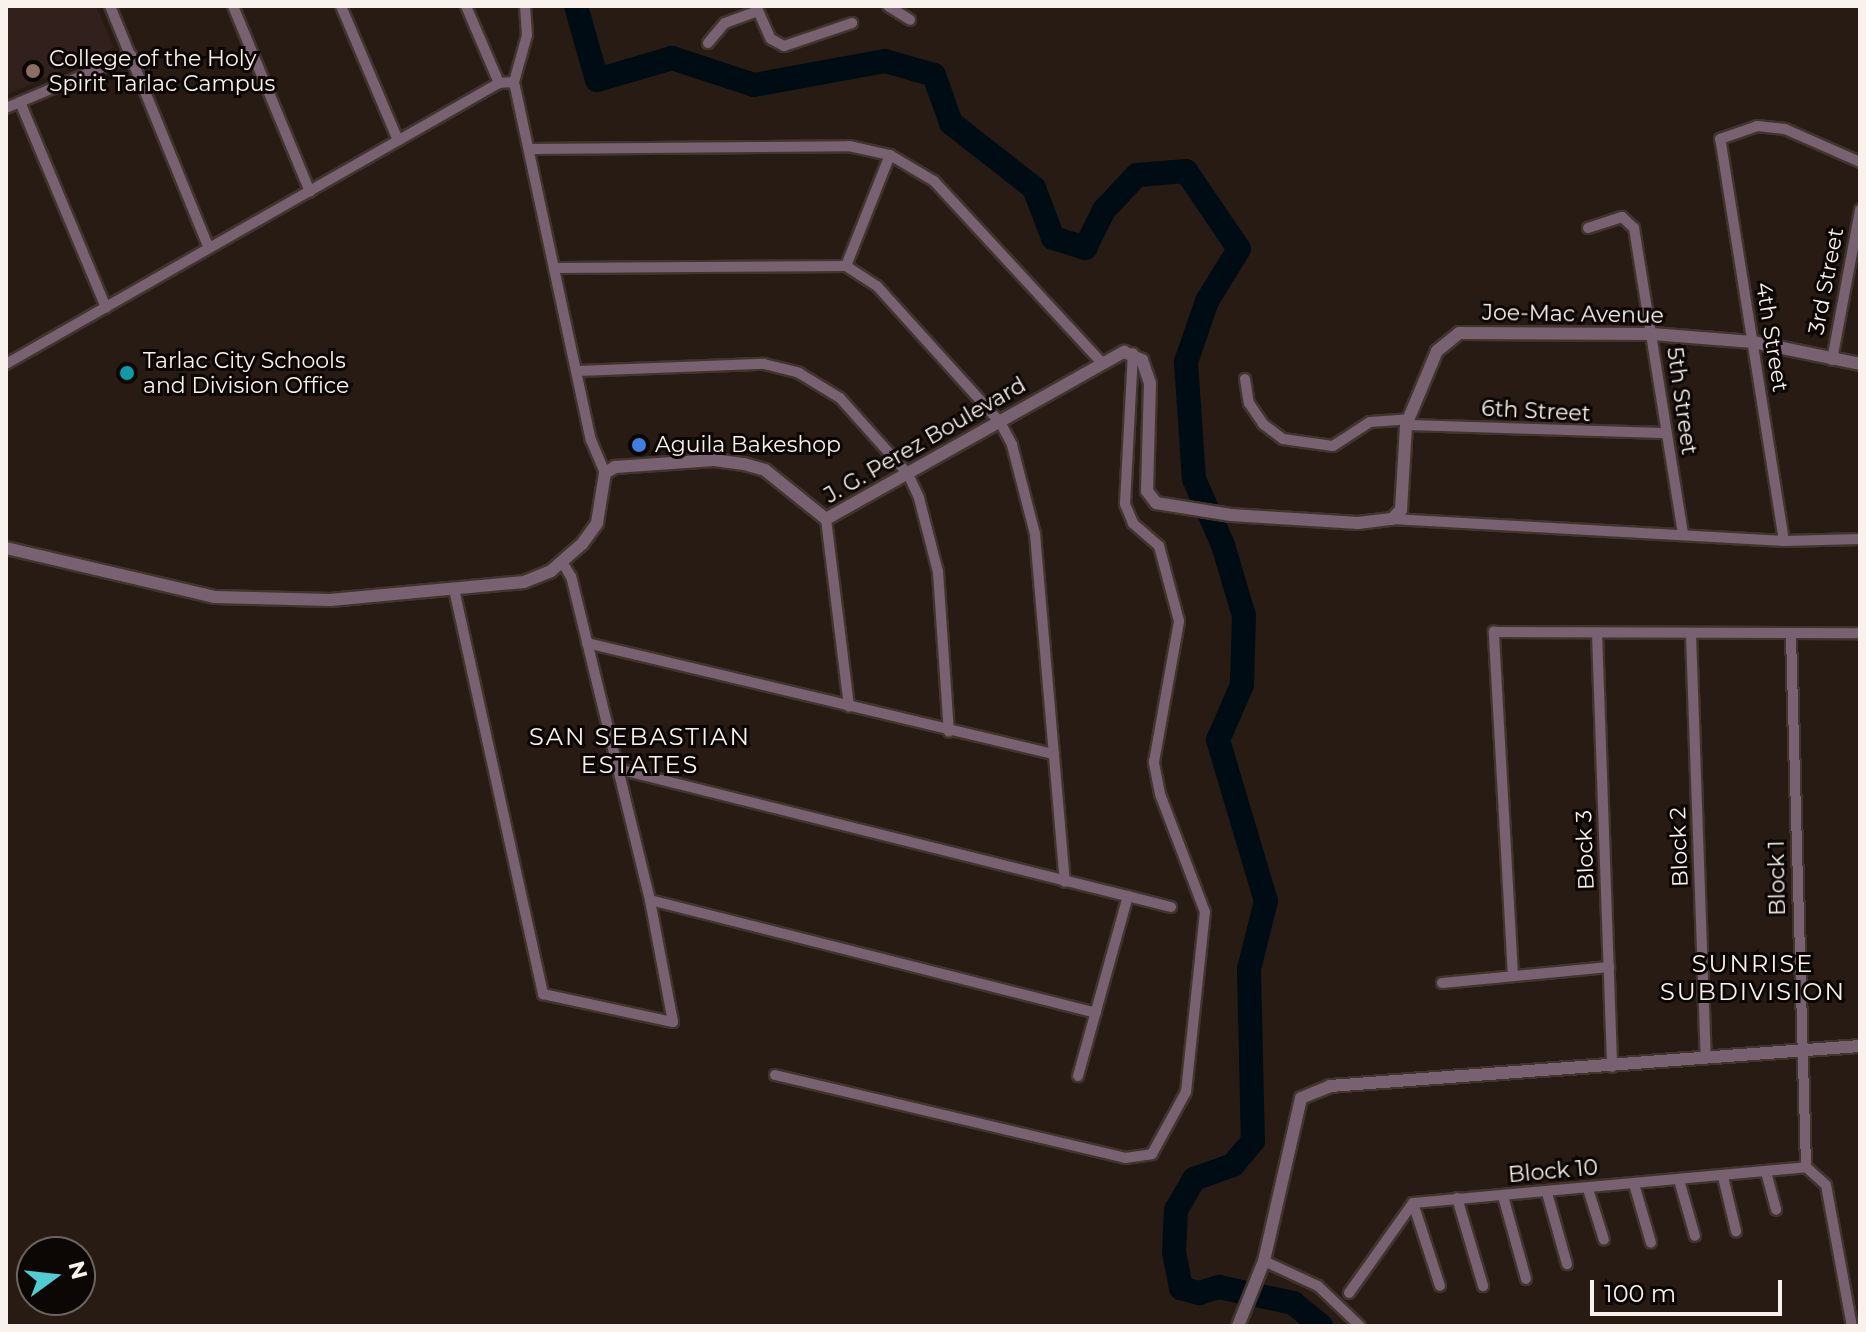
<!DOCTYPE html>
<html>
<head>
<meta charset="utf-8">
<style>
	body { margin:0 }
	#map { position:relative; width:1866px; height:1332px; overflow:hidden; background:#271b13; font-family:Montserrat,sans-serif }
	div>[style] { position:absolute }
	[style*='--x'] { left:calc(var(--x)*1px); top:calc(var(--y)*1px); width:calc(var(--w)*1px); rotate:calc(var(--a)*1deg) }
	.education>* { inset:0; background:#32201c }
	.river>* { height:24px; margin:-12px; padding:0 12px; transform-origin:12px; border-radius:12px; background:#000c13 }
	.roads { filter:drop-shadow(2px 0 #40352d) drop-shadow(-2px 0 #40352d) drop-shadow(0 2px #40352d) drop-shadow(0 -2px #40352d) }
	.minor>* { height:10px; margin:-5px; padding:0 5px; transform-origin:5px; border-radius:5px; background:#786170 }
	.tertiary>* { height:12px; margin:-6px; padding:0 6px; transform-origin:6px; border-radius:6px; background:#786170 }
	.dots>* { width:22px; height:22px; translate:-50% -50%; box-sizing:border-box; border:4px solid #0c0704; border-radius:50% }
	span { translate:-50% -50%; white-space:nowrap; text-align:center; line-height:1.15; -webkit-text-stroke:6px #0c0704; paint-order:stroke }
	.poi-label { font-size:22px; color:#f9f1eb }
	.left { translate:0 -50%; text-align:left }
	.street-label { font-size:22px; color:#f9f1eb }
	.neighbourhood-label { font-size:24px; color:#f9f1eb; letter-spacing:2px }
	.frame { position:absolute; inset:0; border:8px solid #f9f1eb; pointer-events:none }
	.north { position:absolute; left:16px; top:1236px; width:80px; height:80px; box-sizing:border-box; background:#0c0704; border:2px solid #6b6560; border-radius:50%; rotate:75deg; font-size:22px; font-weight:700; line-height:32px; text-align:center; color:#f9f1eb }
	.north::after { content:''; display:block; margin:auto; width:28px; height:36px; background:#51ccd2; clip-path:polygon(50% 0,100% 100%,50% 72%,0 100%) }
	.scale { position:absolute; left:1590px; top:1280px; width:192px; height:36px; box-sizing:border-box; border:4px solid #f9f1eb; border-top:0; padding-left:10px; font-size:24px; line-height:28px; white-space:nowrap; color:#f9f1eb; -webkit-text-stroke:6px #0c0704; paint-order:stroke }
</style>
</head>
<body>
<div id="map">
	<div class="education">
		<i style="clip-path:polygon(6px 6px,96px 6px,114px 48px,6px 95px)"></i>
	</div>
	<div class="river">
		<i style="--x:576;--y:6;--w:77;--a:74.2"></i>
		<i style="--x:597;--y:80;--w:78;--a:-16.3"></i>
		<i style="--x:672;--y:58;--w:86;--a:18.2"></i>
		<i style="--x:754;--y:85;--w:133;--a:-10.4"></i>
		<i style="--x:885;--y:61;--w:51;--a:15.9"></i>
		<i style="--x:934;--y:75;--w:51;--a:70.5"></i>
		<i style="--x:951;--y:123;--w:105;--a:38.1"></i>
		<i style="--x:1034;--y:188;--w:53;--a:69.2"></i>
		<i style="--x:1053;--y:238;--w:34;--a:17"></i>
		<i style="--x:1085;--y:248;--w:42;--a:-63.4"></i>
		<i style="--x:1104;--y:210;--w:48;--a:-46.7"></i>
		<i style="--x:1137;--y:175;--w:49;--a:-4.7"></i>
		<i style="--x:1186;--y:171;--w:94;--a:55.8"></i>
		<i style="--x:1239;--y:249;--w:61;--a:121.6"></i>
		<i style="--x:1207;--y:301;--w:65;--a:109"></i>
		<i style="--x:1186;--y:362;--w:117;--a:86.1"></i>
		<i style="--x:1194;--y:479;--w:72;--a:66.3"></i>
		<i style="--x:1223;--y:545;--w:74;--a:73.5"></i>
		<i style="--x:1244;--y:616;--w:69;--a:91.7"></i>
		<i style="--x:1242;--y:685;--w:60;--a:113.6"></i>
		<i style="--x:1218;--y:740;--w:168;--a:73.4"></i>
		<i style="--x:1266;--y:901;--w:70;--a:104"></i>
		<i style="--x:1249;--y:969;--w:172;--a:88.7"></i>
		<i style="--x:1253;--y:1141;--w:31;--a:130"></i>
		<i style="--x:1233;--y:1165;--w:41;--a:160.3"></i>
		<i style="--x:1194;--y:1179;--w:36;--a:120"></i>
		<i style="--x:1176;--y:1210;--w:42;--a:92.7"></i>
		<i style="--x:1174;--y:1252;--w:37;--a:79"></i>
		<i style="--x:1181;--y:1288;--w:19;--a:16"></i>
		<i style="--x:1199;--y:1293;--w:21;--a:-17"></i>
		<i style="--x:1219;--y:1287;--w:76;--a:12.2"></i>
		<i style="--x:1293;--y:1303;--w:36;--a:39"></i>
	</div>
	<div class="roads">
		<div class="minor">
			<i style="--x:110;--y:6;--w:261;--a:67.8"></i>
			<i style="--x:233;--y:6;--w:201;--a:67.5"></i>
			<i style="--x:341;--y:6;--w:146;--a:67"></i>
			<i style="--x:466;--y:6;--w:84;--a:66.8"></i>
			<i style="--x:756;--y:6;--w:36;--a:66"></i>
			<i style="--x:771;--y:39;--w:15;--a:28"></i>
			<i style="--x:784;--y:46;--w:72;--a:-18.7"></i>
			<i style="--x:888;--y:6;--w:26;--a:32"></i>
			<i style="--x:708;--y:43;--w:26;--a:-50"></i>
			<i style="--x:725;--y:23;--w:35;--a:-20"></i>
			<i style="--x:514;--y:82;--w:366;--a:77.9"></i>
			<i style="--x:591;--y:440;--w:36;--a:67"></i>
			<i style="--x:514;--y:82;--w:49;--a:-74.5"></i>
			<i style="--x:527;--y:35;--w:29;--a:-94"></i>
			<i style="--x:20;--y:102;--w:223;--a:67.3"></i>
			<i style="--x:6;--y:108;--w:136;--a:-23"></i>
			<i style="--x:531;--y:149;--w:318;--a:-0.5"></i>
			<i style="--x:849;--y:146;--w:42;--a:12.4"></i>
			<i style="--x:890;--y:155;--w:51;--a:30.6"></i>
			<i style="--x:934;--y:181;--w:246;--a:47.3"></i>
			<i style="--x:1588;--y:228;--w:36;--a:-18"></i>
			<i style="--x:1622;--y:217;--w:16;--a:43"></i>
			<i style="--x:1634;--y:228;--w:311;--a:80.9"></i>
			<i style="--x:846;--y:266;--w:119;--a:-68.4"></i>
			<i style="--x:556;--y:268;--w:290;--a:-0.4"></i>
			<i style="--x:846;--y:266;--w:37;--a:33"></i>
			<i style="--x:877;--y:286;--w:183;--a:47.9"></i>
			<i style="--x:1000;--y:422;--w:26;--a:62"></i>
			<i style="--x:1012;--y:445;--w:92;--a:75.5"></i>
			<i style="--x:1035;--y:534;--w:349;--a:85.1"></i>
			<i style="--x:1832;--y:360;--w:153;--a:-79.4"></i>
			<i style="--x:6;--y:364;--w:567;--a:-29.68"></i>
			<i style="--x:499;--y:83;--w:15;--a:-4"></i>
			<i style="--x:578;--y:371;--w:186;--a:-2.2"></i>
			<i style="--x:764;--y:364;--w:36;--a:14"></i>
			<i style="--x:799;--y:373;--w:48;--a:31.4"></i>
			<i style="--x:840;--y:398;--w:102;--a:48.2"></i>
			<i style="--x:908;--y:474;--w:26;--a:65"></i>
			<i style="--x:919;--y:498;--w:76;--a:75.6"></i>
			<i style="--x:938;--y:572;--w:160;--a:86.1"></i>
			<i style="--x:1245;--y:379;--w:24;--a:81"></i>
			<i style="--x:1249;--y:403;--w:25;--a:56"></i>
			<i style="--x:1263;--y:424;--w:25;--a:37"></i>
			<i style="--x:1283;--y:439;--w:50;--a:8"></i>
			<i style="--x:1333;--y:446;--w:44;--a:-33"></i>
			<i style="--x:1370;--y:422;--w:39;--a:-4"></i>
			<i style="--x:1406;--y:425;--w:259;--a:1.8"></i>
			<i style="--x:826;--y:519;--w:189;--a:83"></i>
			<i style="--x:1392;--y:519;--w:393;--a:3.2"></i>
			<i style="--x:1784;--y:541;--w:76;--a:-1.5"></i>
			<i style="--x:1784;--y:541;--w:407;--a:-99"></i>
			<i style="--x:1720;--y:139;--w:39;--a:-19"></i>
			<i style="--x:1757;--y:126;--w:28;--a:6"></i>
			<i style="--x:1785;--y:129;--w:82;--a:23.7"></i>
			<i style="--x:454;--y:589;--w:415;--a:77.6"></i>
			<i style="--x:543;--y:994;--w:133;--a:12.2"></i>
			<i style="--x:673;--y:1022;--w:124;--a:-100.7"></i>
			<i style="--x:650;--y:900;--w:333;--a:-103.7"></i>
			<i style="--x:571;--y:577;--w:16;--a:-120"></i>
			<i style="--x:1597;--y:633;--w:434;--a:88"></i>
			<i style="--x:1691;--y:635;--w:424;--a:88"></i>
			<i style="--x:1791;--y:636;--w:531;--a:88.38"></i>
			<i style="--x:587;--y:643;--w:480;--a:13.4"></i>
			<i style="--x:618;--y:769;--w:570;--a:14.01"></i>
			<i style="--x:650;--y:900;--w:460;--a:14.2"></i>
			<i style="--x:1513;--y:976;--w:345;--a:-93.2"></i>
			<i style="--x:1494;--y:632;--w:366;--a:0.2"></i>
			<i style="--x:1442;--y:983;--w:168;--a:-5.5"></i>
			<i style="--x:775;--y:1075;--w:360;--a:13.3"></i>
			<i style="--x:1125;--y:1158;--w:27;--a:-8"></i>
			<i style="--x:1152;--y:1154;--w:71;--a:-61.3"></i>
			<i style="--x:1186;--y:1092;--w:181;--a:-84"></i>
			<i style="--x:1205;--y:912;--w:126;--a:-110.9"></i>
			<i style="--x:1160;--y:794;--w:33;--a:-101"></i>
			<i style="--x:1154;--y:762;--w:143;--a:-79.9"></i>
			<i style="--x:1179;--y:621;--w:78;--a:-104.9"></i>
			<i style="--x:1159;--y:546;--w:35;--a:-139"></i>
			<i style="--x:1133;--y:523;--w:21;--a:-113"></i>
			<i style="--x:1125;--y:504;--w:151;--a:-87"></i>
			<i style="--x:1078;--y:1076;--w:187;--a:-74.5"></i>
			<i style="--x:1806;--y:1167;--w:27;--a:42"></i>
			<i style="--x:1826;--y:1185;--w:143;--a:79.6"></i>
			<i style="--x:1766;--y:1172;--w:39;--a:75"></i>
			<i style="--x:1723;--y:1177;--w:56;--a:76.5"></i>
			<i style="--x:1679;--y:1180;--w:58;--a:74.1"></i>
			<i style="--x:1634;--y:1184;--w:61;--a:73.9"></i>
			<i style="--x:1588;--y:1189;--w:53;--a:72.6"></i>
			<i style="--x:1547;--y:1193;--w:74;--a:74.3"></i>
			<i style="--x:1503;--y:1196;--w:86;--a:74.5"></i>
			<i style="--x:1457;--y:1198;--w:92;--a:73.5"></i>
			<i style="--x:1413;--y:1203;--w:87;--a:72"></i>
			<i style="--x:1264;--y:1261;--w:60;--a:24.8"></i>
			<i style="--x:1318;--y:1286;--w:58;--a:43.6"></i>
			<i style="--x:1349;--y:1293;--w:110;--a:-54.6"></i>
			<i style="--x:1413;--y:1203;--w:395;--a:-5.2"></i>
		</div>
		<div class="tertiary">
			<i style="--x:6;--y:548;--w:215;--a:13.2"></i>
			<i style="--x:215;--y:597;--w:115;--a:1.5"></i>
			<i style="--x:330;--y:600;--w:195;--a:-5.3"></i>
			<i style="--x:524;--y:582;--w:29;--a:-22"></i>
			<i style="--x:551;--y:571;--w:41;--a:-41.1"></i>
			<i style="--x:582;--y:544;--w:26;--a:-54"></i>
			<i style="--x:597;--y:523;--w:51;--a:-80.9"></i>
			<i style="--x:605;--y:473;--w:12;--a:-31"></i>
			<i style="--x:615;--y:467;--w:99;--a:-4"></i>
			<i style="--x:714;--y:460;--w:30;--a:8"></i>
			<i style="--x:744;--y:464;--w:22;--a:16"></i>
			<i style="--x:765;--y:470;--w:78;--a:38.8"></i>
			<i style="--x:826;--y:519;--w:342;--a:-29.3"></i>
			<i style="--x:1124;--y:352;--w:20;--a:24"></i>
			<i style="--x:1142;--y:360;--w:24;--a:71"></i>
			<i style="--x:1150;--y:383;--w:108;--a:91.6"></i>
			<i style="--x:1147;--y:491;--w:15;--a:53"></i>
			<i style="--x:1156;--y:503;--w:76;--a:9.1"></i>
			<i style="--x:1231;--y:515;--w:127;--a:3.6"></i>
			<i style="--x:1358;--y:523;--w:34;--a:-7"></i>
			<i style="--x:1392;--y:519;--w:13;--a:-45"></i>
			<i style="--x:1401;--y:510;--w:85;--a:-86.6"></i>
			<i style="--x:1406;--y:425;--w:80;--a:-67.3"></i>
			<i style="--x:1437;--y:351;--w:28;--a:-39"></i>
			<i style="--x:1459;--y:333;--w:193;--a:0.3"></i>
			<i style="--x:1652;--y:334;--w:101;--a:4.5"></i>
			<i style="--x:1753;--y:342;--w:109;--a:11.6"></i>
			<i style="--x:1238;--y:1326;--w:70;--a:-68.2"></i>
			<i style="--x:1264;--y:1261;--w:167;--a:-77.2"></i>
			<i style="--x:1301;--y:1098;--w:31;--a:-22"></i>
			<i style="--x:1330;--y:1086;--w:532;--a:-4.32"></i>
		</div>
	</div>
	<div class="dots">
		<i style="left:33px;top:71px;background:#8d6e63"></i>
		<i style="left:127px;top:373px;background:#0f9aa8"></i>
		<i style="left:639px;top:445px;background:#3f7fe0"></i>
	</div>
	<div class="poi-label">
		<span class="left" style="left:49px;top:71px">College of the Holy<br>Spirit Tarlac Campus</span>
		<span class="left" style="left:143px;top:373px">Tarlac City Schools<br>and Division Office</span>
		<span class="left" style="left:655px;top:445px">Aguila Bakeshop</span>
	</div>
	<div class="street-label">
		<span style="left:1826px;top:281px;rotate:-79deg">3rd Street</span>
		<span style="left:1573px;top:314px;rotate:1deg">Joe-Mac Avenue</span>
		<span style="left:1772px;top:337px;rotate:81deg">4th Street</span>
		<span style="left:1682px;top:401px;rotate:82deg">5th Street</span>
		<span style="left:1536px;top:411px;rotate:3deg">6th Street</span>
		<span style="left:925px;top:440px;rotate:-30deg">J. G. Perez Boulevard</span>
		<span style="left:1679px;top:847px;rotate:-92deg">Block 2</span>
		<span style="left:1585px;top:850px;rotate:-92deg">Block 3</span>
		<span style="left:1777px;top:878px;rotate:-91deg">Block 1</span>
		<span style="left:1553px;top:1171px;rotate:-5deg">Block 10</span>
	</div>
	<div class="neighbourhood-label">
		<span style="left:640px;top:751px">SAN SEBASTIAN<br>ESTATES</span>
		<span style="left:1753px;top:978px">SUNRISE<br>SUBDIVISION</span>
	</div>
	<div class="frame"></div>
	<div class="north">N</div>
	<div class="scale">100 m</div>
</div>
</body>
</html>
